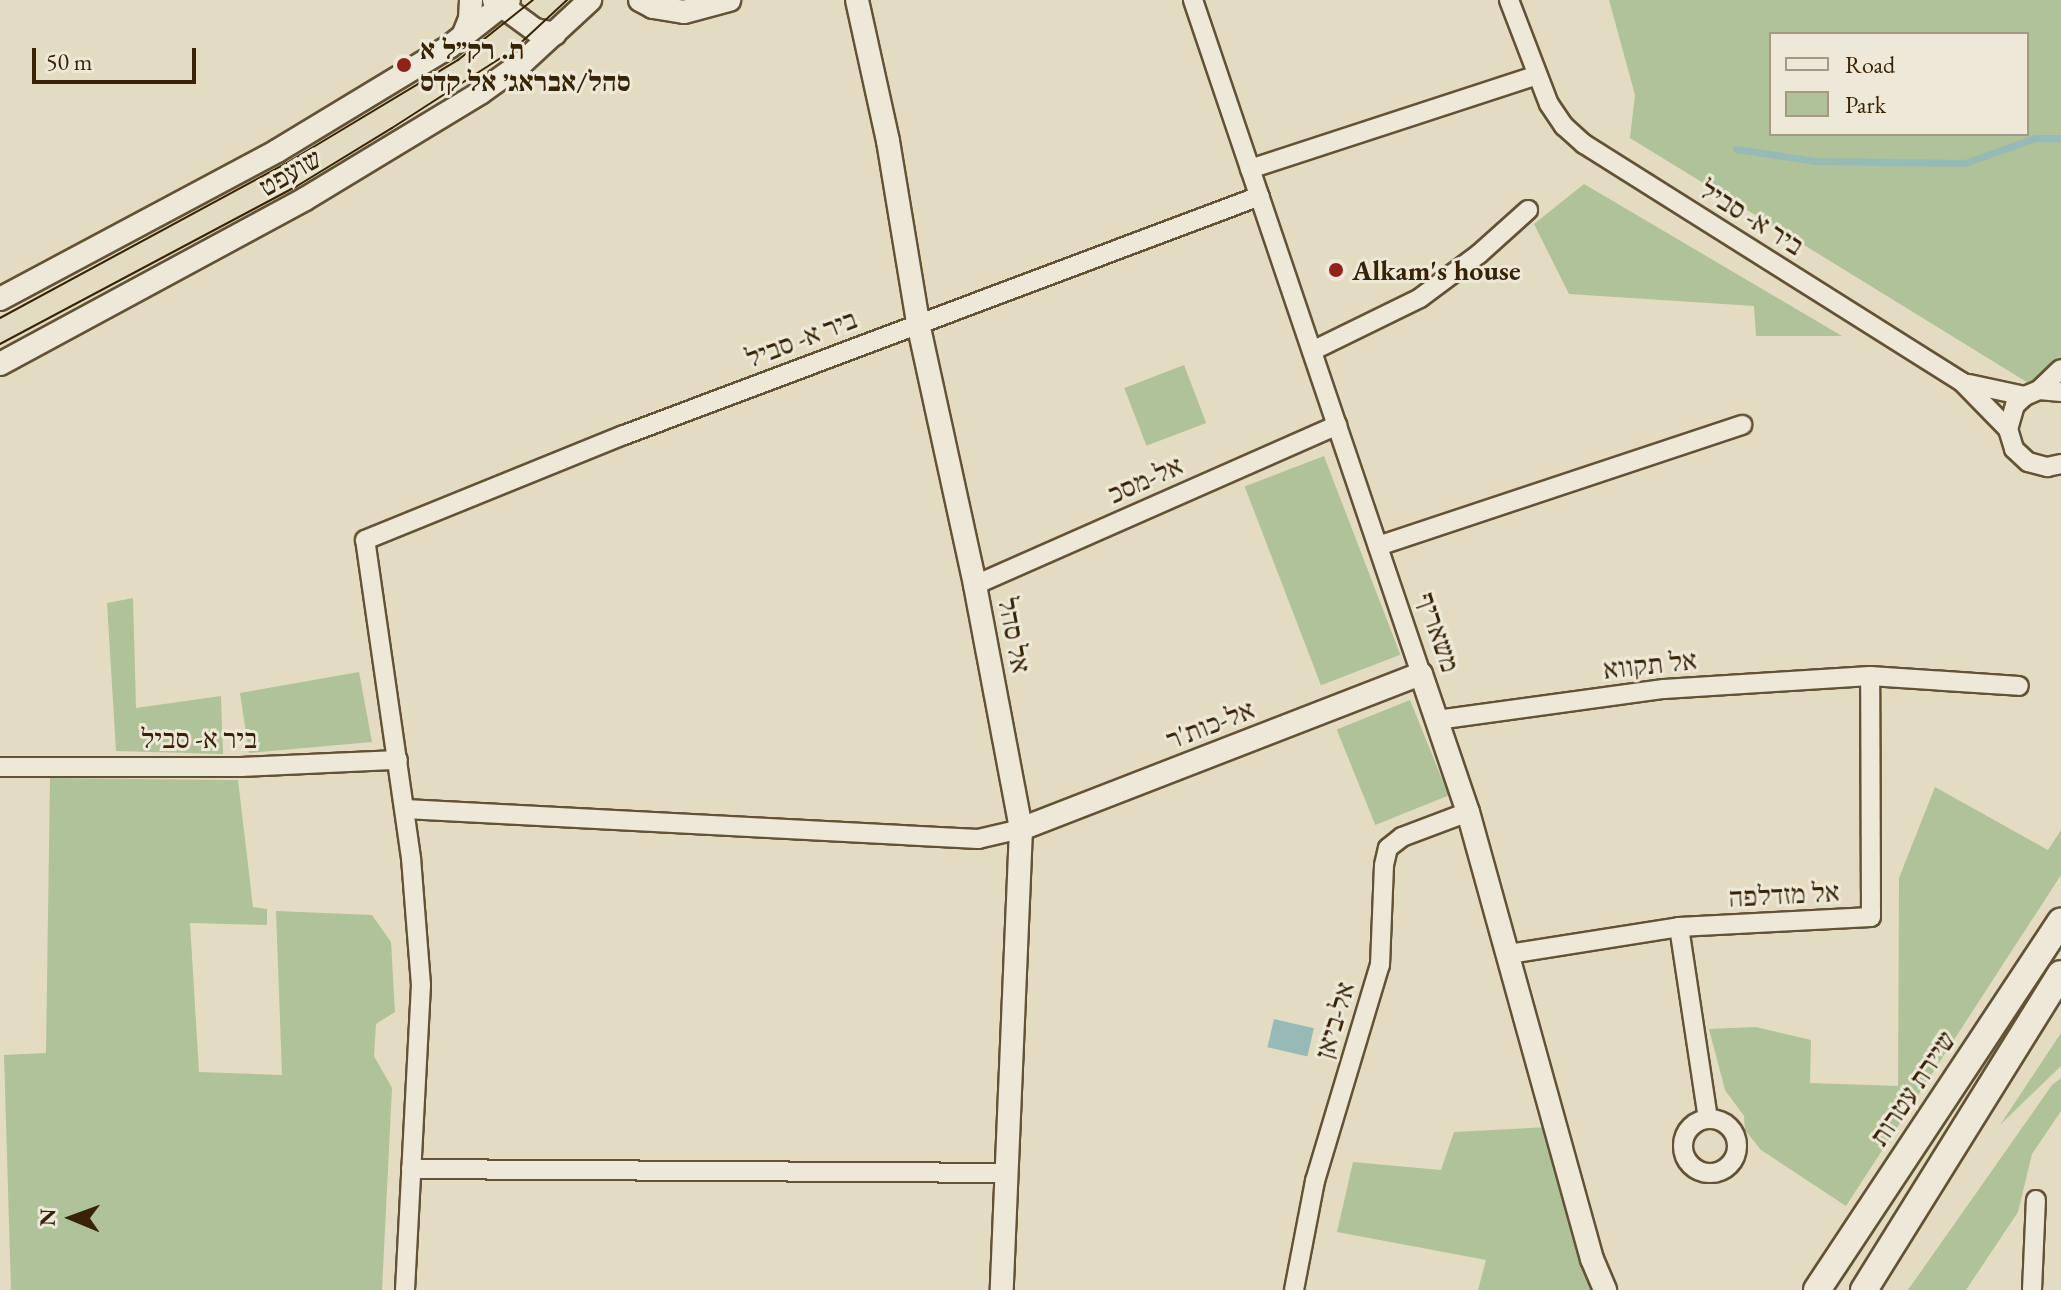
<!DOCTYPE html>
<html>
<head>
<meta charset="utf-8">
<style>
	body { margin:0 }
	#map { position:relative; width:2061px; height:1290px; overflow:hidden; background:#e4dcc2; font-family:"EB Garamond","Frank Ruhl Libre",serif }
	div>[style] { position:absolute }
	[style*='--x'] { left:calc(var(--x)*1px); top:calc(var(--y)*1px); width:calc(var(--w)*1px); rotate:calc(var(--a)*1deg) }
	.green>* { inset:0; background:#afc298; transform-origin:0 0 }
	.water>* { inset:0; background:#96bbb7; transform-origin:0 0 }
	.stream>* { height:7px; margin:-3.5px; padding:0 3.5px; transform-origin:3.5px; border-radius:3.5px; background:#96bbb7 }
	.roads { filter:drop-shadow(2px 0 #625236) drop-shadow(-2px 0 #625236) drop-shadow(0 2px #625236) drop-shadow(0 -2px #625236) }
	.minor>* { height:18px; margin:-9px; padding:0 9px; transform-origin:9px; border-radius:9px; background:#ede8d7 }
	.minor>.ring { margin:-9px; padding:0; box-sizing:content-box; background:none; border:18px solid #ede8d7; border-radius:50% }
	.tertiary>* { height:22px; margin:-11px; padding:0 11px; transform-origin:11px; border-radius:11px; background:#ede8d7 }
	.secondary>* { height:26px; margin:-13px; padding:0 13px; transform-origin:13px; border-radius:13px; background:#ede8d7 }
	.tram>* { height:2px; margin:-1px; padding:0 1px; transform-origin:1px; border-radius:1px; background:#372407 }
	.dots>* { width:22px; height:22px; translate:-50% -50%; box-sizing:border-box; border:4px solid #ede8d7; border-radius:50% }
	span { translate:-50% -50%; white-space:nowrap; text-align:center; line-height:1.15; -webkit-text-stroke:6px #ede8d7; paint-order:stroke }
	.poi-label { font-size:28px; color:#372407; font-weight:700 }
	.left { translate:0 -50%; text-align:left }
	.street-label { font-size:28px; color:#372407 }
	.legend { position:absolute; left:1769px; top:32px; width:260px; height:104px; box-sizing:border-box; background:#ede8d7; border:2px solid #a49a84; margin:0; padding:10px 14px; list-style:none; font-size:24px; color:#372407 }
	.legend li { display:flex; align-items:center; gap:16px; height:40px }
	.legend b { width:40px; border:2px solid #a49a84 }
	.north { position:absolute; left:32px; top:1178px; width:80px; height:80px; -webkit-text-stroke:6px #ede8d7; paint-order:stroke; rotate:271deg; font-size:22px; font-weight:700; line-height:32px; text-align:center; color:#372407 }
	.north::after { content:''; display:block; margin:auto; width:28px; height:36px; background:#372407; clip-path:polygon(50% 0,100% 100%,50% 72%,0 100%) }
	.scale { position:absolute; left:32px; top:48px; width:164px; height:36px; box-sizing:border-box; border:4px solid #372407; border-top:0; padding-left:10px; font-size:24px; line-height:28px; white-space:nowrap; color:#372407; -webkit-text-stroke:6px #ede8d7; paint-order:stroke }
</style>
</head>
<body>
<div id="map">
	<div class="green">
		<i style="clip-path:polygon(evenodd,1609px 0,2061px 0,2061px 403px,1630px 138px,1635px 95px,1609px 0,1771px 34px,2027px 34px,2027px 134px,1771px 134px,1771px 34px)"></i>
		<i style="clip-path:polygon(1584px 184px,1842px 336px,1756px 336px,1754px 306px,1569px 294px,1534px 224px)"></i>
		<i style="left:1184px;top:365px;width:62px;height:64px;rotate:69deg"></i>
		<i style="left:1324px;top:456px;width:213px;height:85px;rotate:69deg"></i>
		<i style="clip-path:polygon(133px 598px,136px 708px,221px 696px,223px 754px,116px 751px,107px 603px)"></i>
		<i style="clip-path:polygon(359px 672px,372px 742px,249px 753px,240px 693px)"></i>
		<i style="left:1410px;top:700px;width:103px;height:79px;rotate:68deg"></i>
		<i style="clip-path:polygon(50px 778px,238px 780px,253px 907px,267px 909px,267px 925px,190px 923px,199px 1072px,282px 1075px,276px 911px,372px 915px,391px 942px,395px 1012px,376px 1024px,374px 1056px,392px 1088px,382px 1290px,11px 1290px,4px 1055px,46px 1053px)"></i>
		<i style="clip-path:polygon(1935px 787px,2048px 850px,2061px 830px,2061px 875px,1846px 1206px,1761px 1150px,1745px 1130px,1744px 1116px,1725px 1090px,1709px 1029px,1756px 1027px,1811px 1040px,1810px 1083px,1898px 1086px,1899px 878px)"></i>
		<i style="clip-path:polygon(2061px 1033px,2061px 1066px,2000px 1125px)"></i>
		<i style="clip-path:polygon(2061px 1078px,2061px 1111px,2032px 1154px,2018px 1212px,1966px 1290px,1908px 1290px,2052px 1085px)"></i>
		<i style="clip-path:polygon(1549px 1127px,1602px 1290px,1478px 1290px,1486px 1260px,1337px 1232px,1353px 1162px,1441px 1170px,1454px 1132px)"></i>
	</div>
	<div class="water">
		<i style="left:1274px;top:1019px;width:41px;height:29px;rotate:13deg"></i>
	</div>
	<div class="stream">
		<i style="--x:1736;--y:149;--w:80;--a:8.6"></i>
		<i style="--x:1815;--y:161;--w:150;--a:0.8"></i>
		<i style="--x:1965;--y:163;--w:74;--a:-19.7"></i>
		<i style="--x:2035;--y:138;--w:26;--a:0"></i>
	</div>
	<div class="roads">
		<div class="minor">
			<i style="--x:1193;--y:0;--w:712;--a:71.31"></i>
			<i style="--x:1509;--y:0;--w:111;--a:69"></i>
			<i style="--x:1549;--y:104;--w:27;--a:56"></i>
			<i style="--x:1564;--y:126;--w:27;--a:42"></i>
			<i style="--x:1584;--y:144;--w:447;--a:32.2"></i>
			<i style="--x:1962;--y:382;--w:66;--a:45.6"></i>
			<i style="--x:1250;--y:169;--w:300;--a:-18.1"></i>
			<i style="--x:1312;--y:351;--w:120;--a:-26.1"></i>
			<i style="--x:1420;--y:298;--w:74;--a:-36.7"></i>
			<i style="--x:1479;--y:254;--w:66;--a:-41.9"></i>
			<i style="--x:1969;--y:384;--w:57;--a:12.1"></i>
			<i style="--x:2039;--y:390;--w:30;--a:-44"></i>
			<i style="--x:2061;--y:392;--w:22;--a:-175"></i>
			<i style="--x:2039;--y:390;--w:15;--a:157"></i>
			<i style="--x:2025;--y:396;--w:13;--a:138"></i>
			<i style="--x:2015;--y:405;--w:25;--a:106"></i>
			<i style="--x:2008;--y:429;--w:21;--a:73"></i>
			<i style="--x:2014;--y:449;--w:19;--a:43"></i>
			<i style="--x:2028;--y:462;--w:20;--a:15"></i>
			<i style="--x:2047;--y:467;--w:14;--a:-12"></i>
			<i style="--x:1378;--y:546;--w:384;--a:-18.4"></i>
			<i style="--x:975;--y:585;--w:396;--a:-23.8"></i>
			<i style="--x:1437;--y:720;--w:229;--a:-7.8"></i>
			<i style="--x:1664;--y:689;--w:206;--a:-3.6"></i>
			<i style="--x:1870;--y:676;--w:149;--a:3.8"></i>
			<i style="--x:0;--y:767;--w:241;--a:0"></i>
			<i style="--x:241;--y:767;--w:157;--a:-2.6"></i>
			<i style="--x:405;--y:809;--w:574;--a:3"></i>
			<i style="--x:978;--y:839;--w:44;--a:-13.1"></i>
			<i style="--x:1679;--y:927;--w:194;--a:81.4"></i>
			<i style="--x:1509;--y:954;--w:172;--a:-9"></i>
			<i style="--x:1679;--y:927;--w:192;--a:-3"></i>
			<i style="--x:1871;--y:917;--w:241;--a:-90.2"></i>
			<i class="ring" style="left:1683px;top:1119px;width:36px;height:36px"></i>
			<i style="--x:411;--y:1169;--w:597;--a:0.38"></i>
			<i style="--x:405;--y:1290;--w:305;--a:-87"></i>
			<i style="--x:421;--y:985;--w:127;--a:-94.5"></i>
			<i style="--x:411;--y:858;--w:321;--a:-98.2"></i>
			<i style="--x:365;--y:540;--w:279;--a:-22.1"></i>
			<i style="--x:624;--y:435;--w:679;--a:-20.6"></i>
			<i style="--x:1294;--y:1290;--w:111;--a:-79.1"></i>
			<i style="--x:1315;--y:1181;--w:226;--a:-73.3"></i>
			<i style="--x:1380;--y:965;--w:100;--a:-87.7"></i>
			<i style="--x:1384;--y:865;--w:17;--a:-77"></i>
			<i style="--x:1388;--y:848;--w:18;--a:-38"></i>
			<i style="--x:1402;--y:837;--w:71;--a:-20.7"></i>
			<i style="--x:2032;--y:1290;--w:90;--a:-87.5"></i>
		</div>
		<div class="tertiary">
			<i style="--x:494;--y:0;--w:51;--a:36.2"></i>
			<i style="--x:535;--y:30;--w:20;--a:11"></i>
			<i style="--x:640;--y:0;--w:15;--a:28"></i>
			<i style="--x:653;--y:7;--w:31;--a:9"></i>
			<i style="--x:684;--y:12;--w:47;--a:-14.9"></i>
			<i style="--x:857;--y:0;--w:144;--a:77.6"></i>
			<i style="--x:888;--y:141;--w:184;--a:80.6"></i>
			<i style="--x:918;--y:323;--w:268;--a:77.7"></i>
			<i style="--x:975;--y:585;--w:248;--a:79.3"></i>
			<i style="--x:1021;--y:829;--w:461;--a:92.4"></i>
			<i style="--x:463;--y:36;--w:18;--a:-68"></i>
			<i style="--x:470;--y:19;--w:19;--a:-87"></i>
			<i style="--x:0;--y:299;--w:314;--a:-28.1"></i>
			<i style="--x:277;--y:151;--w:201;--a:-31.2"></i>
			<i style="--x:449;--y:47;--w:76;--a:-38.1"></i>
			<i style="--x:0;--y:364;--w:347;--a:-28.4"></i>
			<i style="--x:305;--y:199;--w:205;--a:-31.2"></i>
			<i style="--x:480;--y:93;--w:52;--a:-35.5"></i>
			<i style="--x:522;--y:63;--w:93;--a:-42.8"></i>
			<i style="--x:1021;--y:829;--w:429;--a:-21.2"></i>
			<i style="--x:1421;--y:674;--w:146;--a:71.2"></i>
			<i style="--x:1468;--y:812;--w:464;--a:74.5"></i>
			<i style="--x:1592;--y:1259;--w:34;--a:67"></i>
		</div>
		<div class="secondary">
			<i style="--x:1817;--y:1290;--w:442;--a:-56.5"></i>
			<i style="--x:1864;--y:1290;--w:372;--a:-58.1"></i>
		</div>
	</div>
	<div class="tram">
		<i style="--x:0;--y:318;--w:324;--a:-28.4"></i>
		<i style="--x:285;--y:164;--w:202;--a:-31"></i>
		<i style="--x:458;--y:60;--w:96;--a:-38.7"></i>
		<i style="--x:0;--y:344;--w:336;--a:-28"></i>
		<i style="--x:297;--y:186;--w:111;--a:-31.4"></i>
		<i style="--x:392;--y:128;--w:144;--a:-32.8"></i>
		<i style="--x:513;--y:50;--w:74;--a:-42.8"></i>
	</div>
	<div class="dots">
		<i style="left:404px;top:65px;background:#8f2418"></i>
		<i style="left:1336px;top:270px;background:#8f2418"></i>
	</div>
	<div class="poi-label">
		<span class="left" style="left:420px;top:65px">ת. רק״ל א<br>סהל/אבראג׳ אל קדס</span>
		<span class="left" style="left:1352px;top:270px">Alkam's house</span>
	</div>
	<div class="street-label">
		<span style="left:290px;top:172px;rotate:-30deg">שועפט</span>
		<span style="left:1752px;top:217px;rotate:32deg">ביר א- סביל</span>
		<span style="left:801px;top:338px;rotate:-21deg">ביר א- סביל</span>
		<span style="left:1145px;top:479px;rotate:-24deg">אל-מסכ</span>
		<span style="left:1439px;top:632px;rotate:71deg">משאריף</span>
		<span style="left:1015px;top:635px;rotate:79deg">אל סהל</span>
		<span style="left:1650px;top:664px;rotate:-6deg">אל תקווא</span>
		<span style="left:1210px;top:724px;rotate:-21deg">אל-כות'ר</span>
		<span style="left:199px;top:738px">ביר א- סביל</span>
		<span style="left:1784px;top:894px;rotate:-3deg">אל מזדלפה</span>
		<span style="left:1334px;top:1020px;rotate:-73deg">אל-ביאן</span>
		<span style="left:1912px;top:1088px;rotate:-56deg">שיירת עטרות</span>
	</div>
	<ul class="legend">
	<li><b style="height:10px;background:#ede8d7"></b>Road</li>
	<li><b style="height:22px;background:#afc298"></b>Park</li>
	</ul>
	<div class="north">N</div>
	<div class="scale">50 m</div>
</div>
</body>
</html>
